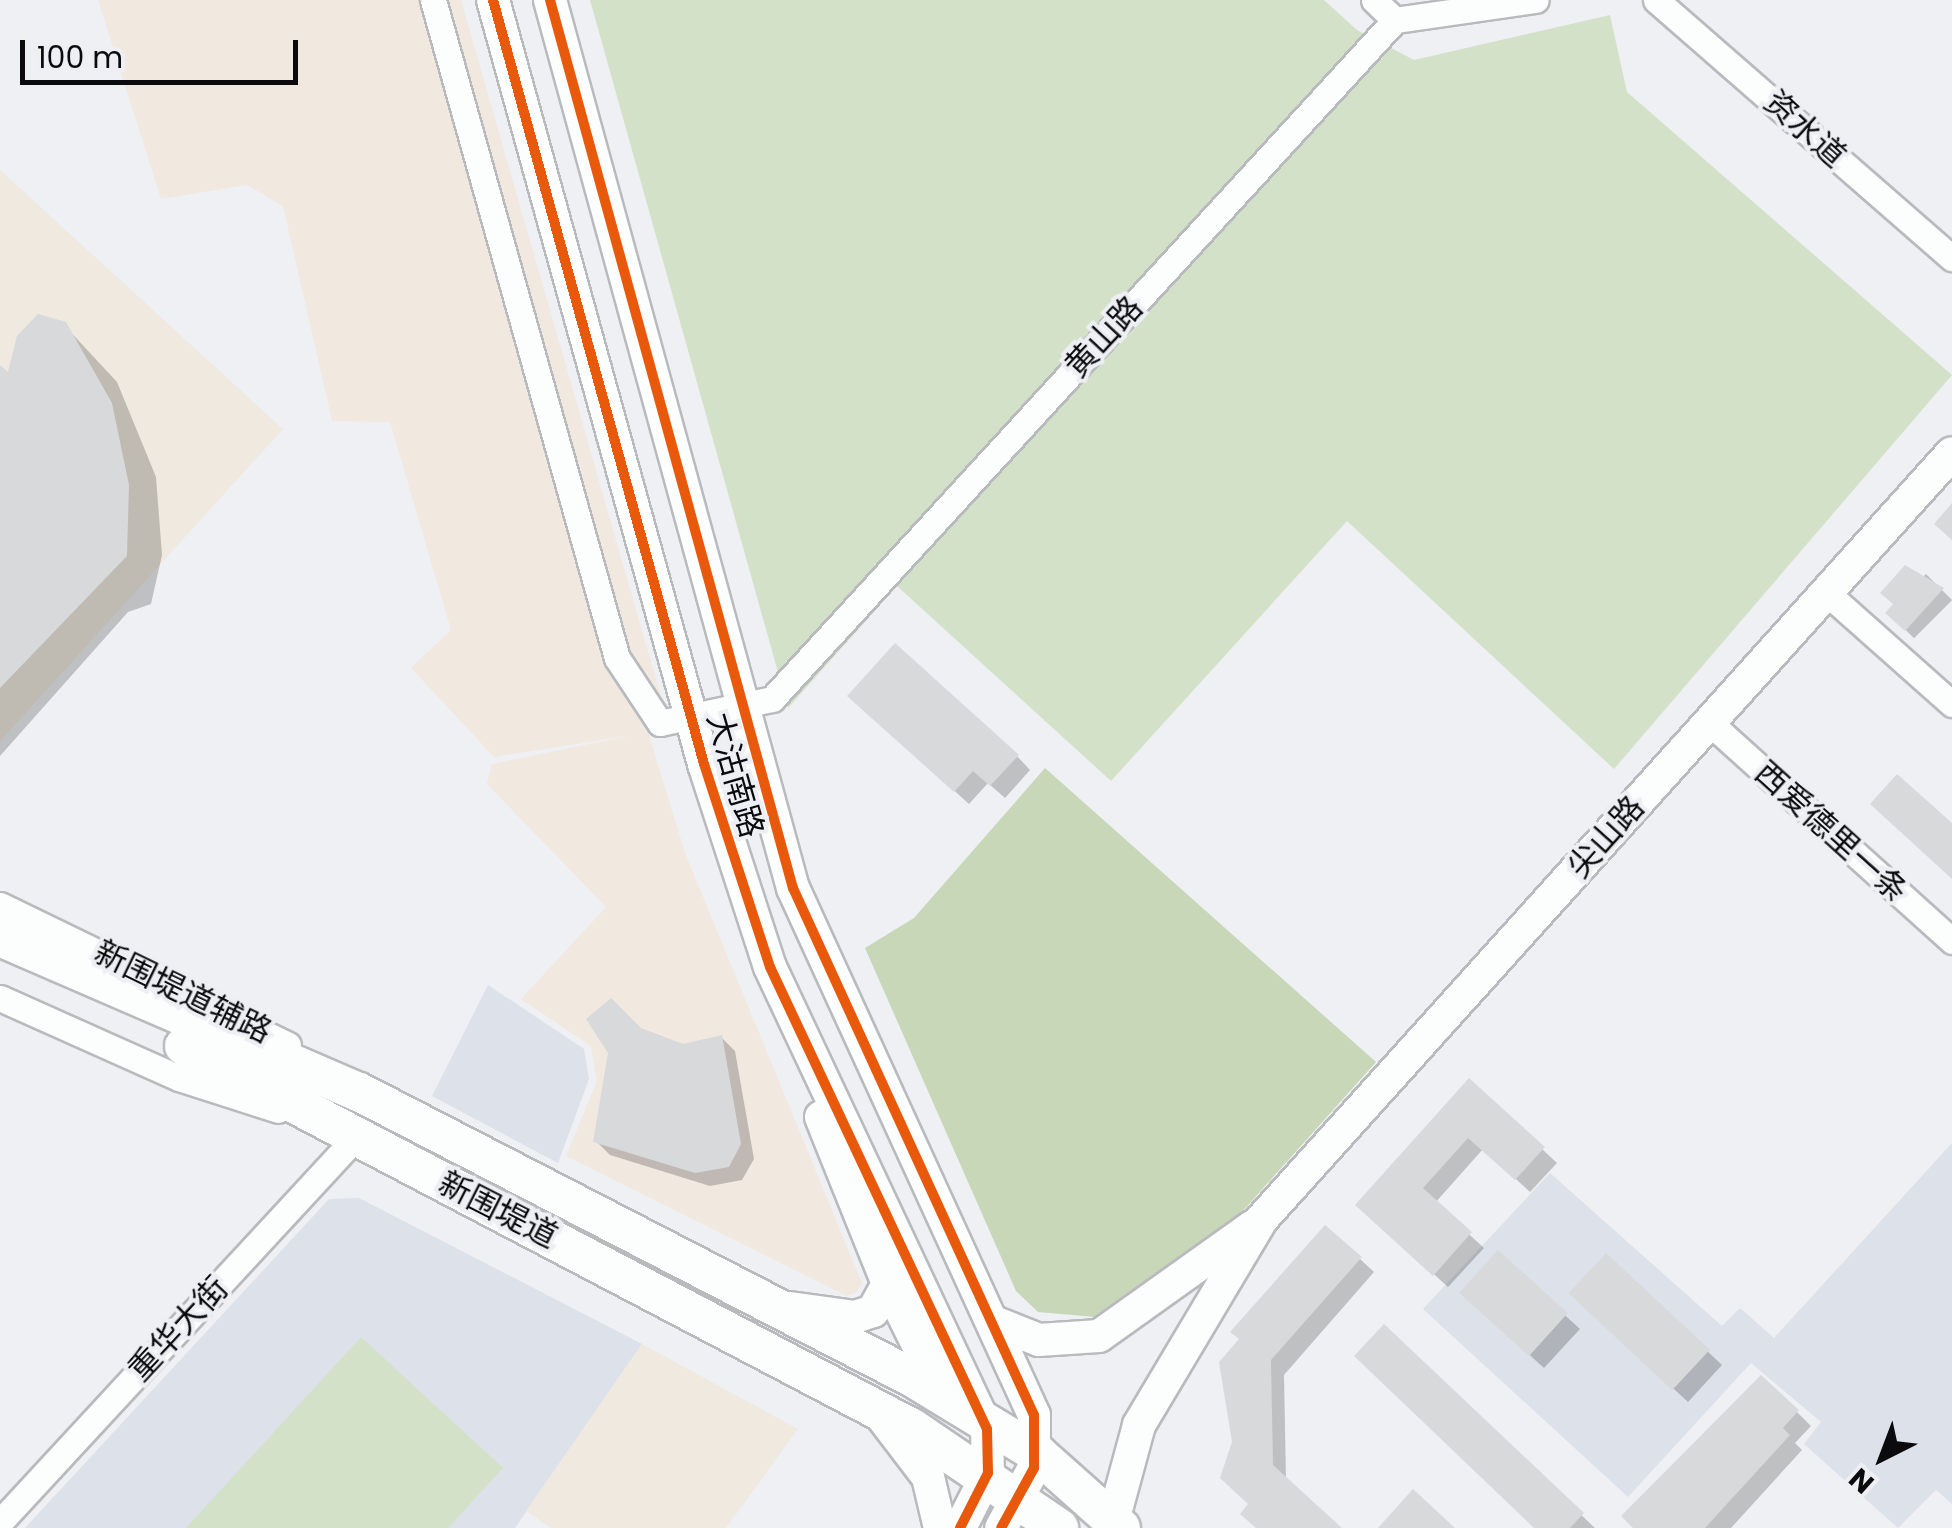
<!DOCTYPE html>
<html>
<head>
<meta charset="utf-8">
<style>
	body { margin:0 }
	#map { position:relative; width:1952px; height:1528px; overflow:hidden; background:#eef0f3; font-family:Poppins,"Noto Sans SC",sans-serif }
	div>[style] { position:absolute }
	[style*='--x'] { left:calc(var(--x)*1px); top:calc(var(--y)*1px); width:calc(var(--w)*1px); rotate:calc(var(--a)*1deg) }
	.commercial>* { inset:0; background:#f1e8e0 }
	.built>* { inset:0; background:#dde1e9 }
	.medical>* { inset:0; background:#efe9df }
	.green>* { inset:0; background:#d4e1c9 }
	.forest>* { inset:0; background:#c7d7b8 }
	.shadow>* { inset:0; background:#0003; transform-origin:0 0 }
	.building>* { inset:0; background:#d7d9db; transform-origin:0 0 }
	.roads { filter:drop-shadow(2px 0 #b9babd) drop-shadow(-2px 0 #b9babd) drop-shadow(0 2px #b9babd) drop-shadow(0 -2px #b9babd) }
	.minor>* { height:25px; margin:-12.5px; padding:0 12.5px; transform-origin:12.5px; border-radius:12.5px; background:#fcfdfd }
	.major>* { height:32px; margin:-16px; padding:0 16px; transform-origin:16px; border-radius:16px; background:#fcfdfd }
	.highway>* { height:38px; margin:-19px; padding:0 19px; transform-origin:19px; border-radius:19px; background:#fcfdfd }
	.cycleway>* { height:10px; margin:-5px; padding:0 5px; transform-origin:5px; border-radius:5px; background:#e8590c }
	span { translate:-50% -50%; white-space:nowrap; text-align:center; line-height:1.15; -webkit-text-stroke:8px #edeff4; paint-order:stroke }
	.street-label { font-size:32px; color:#0b0b0d }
	.north { position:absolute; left:1832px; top:1408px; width:100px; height:100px; -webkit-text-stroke:8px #edeff4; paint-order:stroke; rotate:222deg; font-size:28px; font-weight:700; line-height:40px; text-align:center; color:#0b0b0d }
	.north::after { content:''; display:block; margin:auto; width:35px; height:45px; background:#0b0b0d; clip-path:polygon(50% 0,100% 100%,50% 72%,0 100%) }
	.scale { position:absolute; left:20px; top:40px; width:278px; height:45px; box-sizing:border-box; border:5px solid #0b0b0d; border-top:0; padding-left:12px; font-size:30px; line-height:35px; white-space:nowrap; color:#0b0b0d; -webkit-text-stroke:8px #edeff4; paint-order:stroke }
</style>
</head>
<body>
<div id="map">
	<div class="commercial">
		<i style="clip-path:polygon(98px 0,461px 0,670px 728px,648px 732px,685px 853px,862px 1283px,857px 1292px,847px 1296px,566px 1156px,597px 1081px,591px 1046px,521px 999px,606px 907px,487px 784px,492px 764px,633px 735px,494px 757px,411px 668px,451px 630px,390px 422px,332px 421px,283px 206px,247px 185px,161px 199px)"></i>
	</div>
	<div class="built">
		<i style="clip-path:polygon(488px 985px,584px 1049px,589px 1079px,558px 1163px,432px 1096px)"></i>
		<i style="clip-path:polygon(1952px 1143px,1952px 1504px,1936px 1490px,1898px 1528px,1804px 1444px,1821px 1422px,1751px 1363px,1628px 1497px,1423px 1309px,1550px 1173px,1722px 1326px,1740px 1308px,1774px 1338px)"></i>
		<i style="clip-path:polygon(359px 1198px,642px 1344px,515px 1528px,25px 1528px,329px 1199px)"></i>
	</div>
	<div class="medical">
		<i style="clip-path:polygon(0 170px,283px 429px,0 741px)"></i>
		<i style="clip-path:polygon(642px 1344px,798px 1429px,726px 1528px,551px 1528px,526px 1511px)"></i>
	</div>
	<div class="green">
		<i style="clip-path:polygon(590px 0,1324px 0,1357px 30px,1414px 60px,1610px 15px,1627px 92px,1952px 375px,1614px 769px,1347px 521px,1111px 781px,897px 586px,788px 708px)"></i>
		<i style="clip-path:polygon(361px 1337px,503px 1468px,448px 1528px,186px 1528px)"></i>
	</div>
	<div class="forest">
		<i style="clip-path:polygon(1045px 768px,1376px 1062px,1233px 1222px,1107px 1318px,1038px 1312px,1016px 1291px,865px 948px,914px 918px)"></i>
	</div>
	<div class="shadow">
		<i style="clip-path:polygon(38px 317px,64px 325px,117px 382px,156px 477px,162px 555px,151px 604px,128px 612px,0 756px,0 369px,9px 376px)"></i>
		<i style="left:1926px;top:574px;width:37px;height:54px;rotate:45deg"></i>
		<i style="clip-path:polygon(864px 709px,1017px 756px,1030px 770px,1005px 798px,988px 783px,969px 804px)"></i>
		<i style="clip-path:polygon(640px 1030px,682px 1047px,721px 1037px,735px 1051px,754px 1159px,742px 1180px,710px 1186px,610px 1155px,596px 1141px)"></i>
		<i style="clip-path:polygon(1470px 1082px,1557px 1163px,1530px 1192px,1483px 1149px,1435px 1203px,1484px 1248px,1448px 1287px,1372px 1218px)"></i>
		<i style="clip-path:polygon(1498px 1254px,1580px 1329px,1544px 1368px,1476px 1307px)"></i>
		<i style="clip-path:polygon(1606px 1256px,1722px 1365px,1688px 1402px,1585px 1307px)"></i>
		<i style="clip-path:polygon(1360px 1259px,1374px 1272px,1284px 1375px,1286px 1480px,1338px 1528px,1258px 1528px,1222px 1363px)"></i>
		<i style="clip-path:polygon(1384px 1328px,1595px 1528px,1538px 1528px)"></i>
		<i style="clip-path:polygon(1797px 1412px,1811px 1426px,1795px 1443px,1802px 1450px,1731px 1528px,1636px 1528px)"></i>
	</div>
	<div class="building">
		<i style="clip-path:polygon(38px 314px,66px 322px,112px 403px,129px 485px,127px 556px,0 688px,0 365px,8px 372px,17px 336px)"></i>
		<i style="clip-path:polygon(1952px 503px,1952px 540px,1934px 524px)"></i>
		<i style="clip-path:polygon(1905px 565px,1944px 588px,1905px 631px,1885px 613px,1893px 604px,1880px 593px)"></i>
		<i style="clip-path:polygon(895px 643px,1019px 755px,990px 786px,973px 771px,954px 792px,847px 696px)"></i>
		<i style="clip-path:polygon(1897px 774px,1952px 823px,1952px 879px,1870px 804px)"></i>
		<i style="clip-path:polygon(611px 998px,641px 1028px,683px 1044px,722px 1035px,741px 1144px,729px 1167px,695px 1173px,593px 1142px,608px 1053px,586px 1019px)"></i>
		<i style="clip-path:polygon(1469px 1078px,1545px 1147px,1515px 1180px,1468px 1138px,1423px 1188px,1472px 1232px,1433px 1276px,1355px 1205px)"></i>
		<i style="clip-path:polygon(1325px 1225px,1362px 1257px,1271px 1360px,1273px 1465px,1342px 1528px,1256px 1528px,1240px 1514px,1248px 1504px,1220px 1478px,1232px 1442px,1219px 1362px,1239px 1339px,1230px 1332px)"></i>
		<i style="left:1498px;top:1250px;width:94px;height:58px;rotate:42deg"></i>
		<i style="left:1606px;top:1253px;width:142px;height:55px;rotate:43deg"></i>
		<i style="clip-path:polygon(1384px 1324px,1584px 1513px,1570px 1528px,1534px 1528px,1354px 1356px)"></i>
		<i style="clip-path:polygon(1761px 1375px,1799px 1410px,1783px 1428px,1790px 1435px,1705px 1528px,1633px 1528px,1621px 1516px)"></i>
		<i style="clip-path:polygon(1413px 1489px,1455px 1528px,1378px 1528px)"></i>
	</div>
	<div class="roads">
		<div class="minor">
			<i style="--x:433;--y:0;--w:683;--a:74.38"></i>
			<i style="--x:617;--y:658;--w:78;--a:56.5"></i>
			<i style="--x:660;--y:723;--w:115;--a:-12.1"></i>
			<i style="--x:772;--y:699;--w:922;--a:-47.46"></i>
			<i style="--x:1395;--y:20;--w:142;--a:-8.1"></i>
			<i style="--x:1374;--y:0;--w:29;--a:44"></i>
			<i style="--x:1656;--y:0;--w:393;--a:41.1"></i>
			<i style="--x:1828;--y:594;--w:166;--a:41.6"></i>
			<i style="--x:1710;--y:723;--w:326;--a:42"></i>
			<i style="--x:0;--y:905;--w:320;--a:25.9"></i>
			<i style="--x:0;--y:998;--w:196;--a:24.1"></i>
			<i style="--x:179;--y:1078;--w:104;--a:17.9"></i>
			<i style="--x:0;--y:1522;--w:524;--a:-47.24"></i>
		</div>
		<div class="major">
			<i style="--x:493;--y:0;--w:793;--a:74.56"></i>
			<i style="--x:704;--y:764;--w:213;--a:72"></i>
			<i style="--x:770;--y:967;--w:510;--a:64.84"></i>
			<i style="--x:987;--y:1429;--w:44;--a:88.7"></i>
			<i style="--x:988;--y:1473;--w:62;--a:117"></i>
			<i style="--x:550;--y:0;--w:921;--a:74.7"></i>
			<i style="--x:793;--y:888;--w:579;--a:65.43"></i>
			<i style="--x:1034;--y:1415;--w:53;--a:90"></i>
			<i style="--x:1034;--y:1468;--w:68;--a:118.8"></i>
			<i style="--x:821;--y:1117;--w:180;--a:68.1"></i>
			<i style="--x:888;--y:1284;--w:79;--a:63.8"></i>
			<i style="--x:923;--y:1355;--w:62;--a:47"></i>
			<i style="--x:790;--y:1308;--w:66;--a:7.9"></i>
			<i style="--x:855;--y:1317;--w:19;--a:-18"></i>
			<i style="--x:873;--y:1311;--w:31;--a:-61"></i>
			<i style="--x:994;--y:1322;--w:48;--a:21.8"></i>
			<i style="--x:1039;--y:1340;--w:60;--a:-3.8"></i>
			<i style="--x:1099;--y:1336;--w:189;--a:-35.5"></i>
			<i style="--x:883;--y:1418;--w:74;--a:52.7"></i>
			<i style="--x:928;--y:1477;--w:52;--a:76.8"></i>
			<i style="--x:1113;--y:1521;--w:99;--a:-74.8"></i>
			<i style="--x:1139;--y:1425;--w:239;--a:-59.2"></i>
			<i style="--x:1261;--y:1220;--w:1032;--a:-47.98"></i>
		</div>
		<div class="highway">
			<i style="--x:0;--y:937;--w:391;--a:23.4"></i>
			<i style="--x:359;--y:1092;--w:623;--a:27.3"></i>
			<i style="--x:913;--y:1378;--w:146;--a:31.3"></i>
			<i style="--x:1038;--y:1454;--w:111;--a:41.7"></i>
			<i style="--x:184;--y:1046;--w:822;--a:27.69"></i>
			<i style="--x:912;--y:1428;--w:178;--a:34.2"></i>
		</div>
	</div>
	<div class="cycleway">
		<i style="--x:493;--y:0;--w:793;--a:74.56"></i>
		<i style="--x:704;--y:764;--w:213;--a:72"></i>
		<i style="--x:770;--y:967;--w:510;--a:64.84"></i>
		<i style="--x:987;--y:1429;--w:44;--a:88.7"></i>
		<i style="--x:988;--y:1473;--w:62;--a:117"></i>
		<i style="--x:550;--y:0;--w:921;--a:74.7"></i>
		<i style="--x:793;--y:888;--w:579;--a:65.43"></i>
		<i style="--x:1034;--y:1415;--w:53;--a:90"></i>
		<i style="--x:1034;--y:1468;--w:68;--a:118.8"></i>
	</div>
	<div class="street-label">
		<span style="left:1805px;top:129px;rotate:42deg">资水道</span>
		<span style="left:1104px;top:337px;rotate:-47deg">黄山路</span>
		<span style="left:735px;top:775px;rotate:74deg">大沽南路</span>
		<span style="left:1831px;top:832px;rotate:42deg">西爱德里一条</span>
		<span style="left:1606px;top:837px;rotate:-48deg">尖山路</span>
		<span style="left:183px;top:992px;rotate:26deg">新围堤道辅路</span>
		<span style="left:498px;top:1210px;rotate:27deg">新围堤道</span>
		<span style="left:178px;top:1329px;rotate:-47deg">重华大街</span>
	</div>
	<div class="north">N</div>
	<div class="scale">100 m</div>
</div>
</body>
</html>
